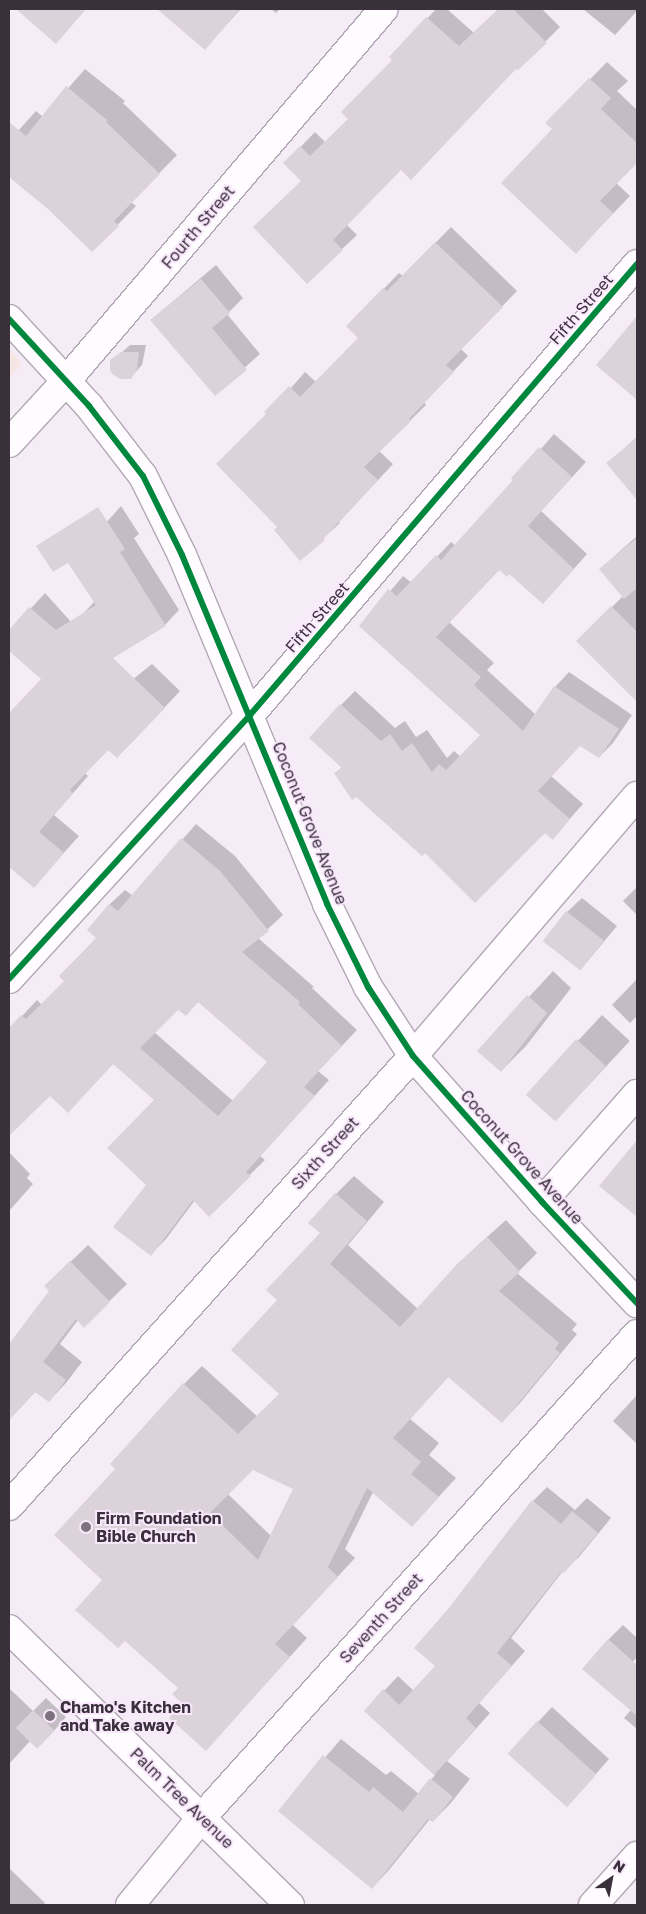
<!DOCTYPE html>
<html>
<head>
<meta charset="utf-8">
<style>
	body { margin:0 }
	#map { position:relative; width:646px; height:1914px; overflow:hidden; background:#f6ecf7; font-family:"Golos Text",sans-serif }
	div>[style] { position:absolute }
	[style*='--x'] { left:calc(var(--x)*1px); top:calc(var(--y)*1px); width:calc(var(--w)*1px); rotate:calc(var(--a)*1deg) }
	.education>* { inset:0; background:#f5e5e3 }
	.shadow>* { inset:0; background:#0003; transform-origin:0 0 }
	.building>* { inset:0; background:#dcd2da; transform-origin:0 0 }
	.roads { filter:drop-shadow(1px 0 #b1a9b3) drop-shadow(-1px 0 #b1a9b3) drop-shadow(0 1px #b1a9b3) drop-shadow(0 -1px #b1a9b3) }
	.minor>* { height:28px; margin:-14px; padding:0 14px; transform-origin:14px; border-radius:14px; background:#fefcfe }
	.cycleway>* { height:6px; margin:-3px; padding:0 3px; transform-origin:3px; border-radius:3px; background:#00873e }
	.dots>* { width:14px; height:14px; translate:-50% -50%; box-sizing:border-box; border:2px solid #f9e7fc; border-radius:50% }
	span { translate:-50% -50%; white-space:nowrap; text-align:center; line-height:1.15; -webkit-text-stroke:4px #f9e7fc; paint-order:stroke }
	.street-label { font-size:16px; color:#39303b }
	.poi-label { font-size:16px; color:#39303b; font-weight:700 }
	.left { translate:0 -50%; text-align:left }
	.frame { position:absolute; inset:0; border:10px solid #39303b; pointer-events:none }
	.north { position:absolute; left:586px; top:1854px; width:50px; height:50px; -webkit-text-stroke:4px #f9e7fc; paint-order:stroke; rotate:33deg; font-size:14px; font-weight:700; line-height:20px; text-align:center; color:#39303b }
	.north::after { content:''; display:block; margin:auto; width:18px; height:22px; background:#39303b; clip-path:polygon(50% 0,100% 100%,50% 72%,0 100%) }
</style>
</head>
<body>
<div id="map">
	<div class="education">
		<i style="clip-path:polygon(9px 348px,22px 363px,9px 378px)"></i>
	</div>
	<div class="shadow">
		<i style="clip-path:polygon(18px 9px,86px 9px,56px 42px)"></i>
		<i style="clip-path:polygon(166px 9px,241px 9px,205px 48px,163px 12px)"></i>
		<i style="clip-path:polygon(271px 9px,280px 9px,276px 13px)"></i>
		<i style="clip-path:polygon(436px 9px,447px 9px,474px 33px,499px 9px,542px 9px,560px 27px,518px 69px,517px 67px,401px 168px,346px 224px,357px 235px,307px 282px,303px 181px,285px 163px,315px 132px,326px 143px,350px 119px,394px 60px,391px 57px)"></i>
		<i style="clip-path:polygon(583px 9px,637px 9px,637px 11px,615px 35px)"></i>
		<i style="clip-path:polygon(607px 62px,628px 81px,617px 91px,637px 110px,637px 161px,616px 183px,630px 196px,576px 252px,553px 129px,547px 123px)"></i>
		<i style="clip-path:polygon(85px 69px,125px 101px,123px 103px,177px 155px,131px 202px,136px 206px,92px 251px,49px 208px,9px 176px,9px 141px,36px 111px,43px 117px)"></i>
		<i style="clip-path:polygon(451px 227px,517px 291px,461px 349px,468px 356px,424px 402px,426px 405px,379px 451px,393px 464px,339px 522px,340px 523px,300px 559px,279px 527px,268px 414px,305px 372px,316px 382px,360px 338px,348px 326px,399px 273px,403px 276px)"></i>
		<i style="clip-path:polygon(216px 265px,243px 298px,227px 314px,260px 354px,215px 394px,151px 320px)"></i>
		<i style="clip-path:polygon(637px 319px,637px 398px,598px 365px)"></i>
		<i style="clip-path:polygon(130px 345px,146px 345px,142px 365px,131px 377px,112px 361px)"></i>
		<i style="clip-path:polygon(554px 434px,586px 462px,541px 511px,587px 554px,557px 588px,500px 569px,449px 622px,494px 663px,487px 670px,536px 715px,555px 687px,569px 672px,632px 715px,613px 743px,599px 757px,581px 744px,551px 776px,583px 804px,553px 838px,545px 831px,425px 851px,335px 774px,342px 767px,341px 705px,355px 691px,395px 728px,405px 721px,416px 737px,427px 730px,447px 758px,454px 751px,461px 757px,481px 735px,361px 626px,403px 576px,412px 583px,451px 542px,456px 546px)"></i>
		<i style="clip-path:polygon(637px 437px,637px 498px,608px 463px)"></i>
		<i style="clip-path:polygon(121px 506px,139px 534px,134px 538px,179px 610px,165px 625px,82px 615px,95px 601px,70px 563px)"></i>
		<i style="clip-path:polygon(637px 536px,637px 700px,578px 641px,623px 596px,600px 569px)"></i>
		<i style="clip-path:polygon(45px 593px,127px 684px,152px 664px,180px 691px,133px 741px,109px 749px,85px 773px,88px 776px,54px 815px,79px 836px,34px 886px,9px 865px,9px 715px,43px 680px,9px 642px,9px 632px)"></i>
		<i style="clip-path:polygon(evenodd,196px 824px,235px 856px,283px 915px,258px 938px,314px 987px,312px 988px,357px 1030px,318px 1071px,329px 1080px,260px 1156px,265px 1160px,209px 1215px,195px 1200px,166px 1239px,151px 1254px,147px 1185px,156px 1100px,114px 1063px,68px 1111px,9px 1056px,9px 1040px,11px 1038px,9px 1030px,37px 1000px,42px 1005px,66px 981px,98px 938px,88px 930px,110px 904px,125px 890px,133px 896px,196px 824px,199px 1001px,269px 1062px,233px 1101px,154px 1032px,178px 1008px,186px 1014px,199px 1001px)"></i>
		<i style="clip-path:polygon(637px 887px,637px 915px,623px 901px)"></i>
		<i style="clip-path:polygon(582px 898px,617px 926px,581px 969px,567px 912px)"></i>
		<i style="clip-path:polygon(553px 971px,571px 988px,526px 1046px,501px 1071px,479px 1051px)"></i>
		<i style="clip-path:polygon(637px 979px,637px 1016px,630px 1023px,612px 1005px)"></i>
		<i style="left:602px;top:1015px;width:38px;height:109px;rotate:43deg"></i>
		<i style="clip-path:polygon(637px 1142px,637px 1205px,632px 1211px,601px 1186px)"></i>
		<i style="clip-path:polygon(9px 1152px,30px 1174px,27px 1178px,33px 1184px,9px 1211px)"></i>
		<i style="clip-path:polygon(evenodd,354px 1176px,384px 1202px,348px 1245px,418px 1309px,478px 1245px,506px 1220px,537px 1253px,517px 1273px,577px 1324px,572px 1330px,577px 1334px,520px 1403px,502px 1422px,449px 1376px,410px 1419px,439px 1443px,429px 1455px,456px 1478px,412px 1526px,373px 1492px,345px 1549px,355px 1558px,293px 1625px,307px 1638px,206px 1749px,183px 1703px,180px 1687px,104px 1579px,117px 1469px,184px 1384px,202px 1366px,258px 1417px,281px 1394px,279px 1300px,321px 1232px,336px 1194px,354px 1176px,253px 1469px,294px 1489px,271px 1536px,228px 1494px,253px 1469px)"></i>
		<i style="clip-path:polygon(88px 1245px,127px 1284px,84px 1326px,78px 1320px,60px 1344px,82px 1362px,66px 1383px,49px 1401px,36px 1391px,9px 1420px,9px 1346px,50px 1291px,63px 1269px)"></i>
		<i style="clip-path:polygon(637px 1395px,637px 1444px,613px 1421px)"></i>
		<i style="clip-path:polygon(547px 1487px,575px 1510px,587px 1498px,611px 1518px,579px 1557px,563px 1571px,511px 1638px,525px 1651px,479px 1703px,490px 1713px,447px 1761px,470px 1779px,450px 1804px,433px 1821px,430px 1819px,389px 1870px,372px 1888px,279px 1811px,341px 1739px,386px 1775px,391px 1771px,419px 1794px,435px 1775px,366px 1710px,398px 1676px,414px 1691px,436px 1666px,449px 1610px,533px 1501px)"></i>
		<i style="clip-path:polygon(623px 1625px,637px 1638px,637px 1657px,622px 1675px,608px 1640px)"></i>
		<i style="clip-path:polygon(9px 1688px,33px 1711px,46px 1698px,66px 1717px,51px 1734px,31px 1740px,9px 1764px)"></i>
		<i style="clip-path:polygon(637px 1703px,637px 1729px,624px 1718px)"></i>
		<i style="clip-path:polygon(552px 1707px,609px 1759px,581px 1791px,509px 1753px)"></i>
		<i style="clip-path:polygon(9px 1868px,45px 1903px,43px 1905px,9px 1905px)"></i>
	</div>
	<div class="building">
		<i style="clip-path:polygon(16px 9px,86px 9px,56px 44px)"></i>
		<i style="clip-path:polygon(157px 9px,240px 9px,205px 50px)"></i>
		<i style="clip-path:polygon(498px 9px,513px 9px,547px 43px,518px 70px,516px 69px,411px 180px,401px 170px,333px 240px,343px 250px,307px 284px,253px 227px,301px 181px,283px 163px,300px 146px,310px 156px,348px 119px,341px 112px,392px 60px,389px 57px,426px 17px,459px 46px)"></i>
		<i style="clip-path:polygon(589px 78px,611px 98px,601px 109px,637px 143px,637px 163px,600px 201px,613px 213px,576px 254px,501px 183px,552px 129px,545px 123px)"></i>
		<i style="clip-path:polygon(66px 86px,107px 120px,106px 122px,160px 174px,114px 221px,119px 226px,92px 252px,48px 209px,9px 177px,9px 122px,26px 136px)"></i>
		<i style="clip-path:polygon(435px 242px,503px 307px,446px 365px,454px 372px,409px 419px,411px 421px,364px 467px,378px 480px,324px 538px,325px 540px,300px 561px,274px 530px,277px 527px,216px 464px,266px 414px,264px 412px,289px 386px,300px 397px,358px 338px,346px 326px,383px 288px,387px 291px)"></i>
		<i style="clip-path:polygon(201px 279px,230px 313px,212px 328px,247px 370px,215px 396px,150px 320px)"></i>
		<i style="clip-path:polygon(637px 316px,637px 400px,596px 365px)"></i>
		<i style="clip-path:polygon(121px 352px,139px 352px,137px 369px,131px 379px,120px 379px,112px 374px,110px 370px,110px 360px)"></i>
		<i style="clip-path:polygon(637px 438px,637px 500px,606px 463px)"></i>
		<i style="clip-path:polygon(539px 447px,572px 477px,528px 526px,574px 569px,543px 604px,509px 574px,507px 577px,499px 570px,436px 637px,481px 677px,474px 685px,523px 731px,554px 686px,619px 729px,599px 758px,580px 746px,538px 791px,570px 819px,553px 840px,545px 833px,475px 903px,425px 853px,422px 856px,356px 797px,352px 800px,334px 773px,342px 768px,309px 738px,340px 704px,381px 741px,390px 734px,402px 751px,412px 743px,432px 772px,439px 764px,446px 770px,480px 735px,359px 626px,388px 589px,397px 596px,436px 555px,441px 560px,513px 480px,511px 478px)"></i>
		<i style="clip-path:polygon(98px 507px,125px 549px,120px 552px,166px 626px,113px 658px,165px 708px,117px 758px,108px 750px,70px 790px,73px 793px,39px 832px,64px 853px,34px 888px,9px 867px,9px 713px,41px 679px,9px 651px,9px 630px,29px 607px,56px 630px,96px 605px,68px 563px,53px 572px,36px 546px)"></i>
		<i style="clip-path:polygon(637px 538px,637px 588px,624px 599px,599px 569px)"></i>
		<i style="clip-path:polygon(611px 606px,637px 632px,637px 702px,576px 641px)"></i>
		<i style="clip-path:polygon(evenodd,181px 838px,220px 871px,269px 931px,242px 952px,300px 1002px,298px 1004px,342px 1046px,304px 1087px,315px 1096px,246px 1172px,251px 1176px,209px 1217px,193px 1200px,151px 1256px,113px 1227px,146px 1185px,107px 1148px,154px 1100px,113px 1064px,68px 1113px,50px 1096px,9px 1136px,9px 1028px,21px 1015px,26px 1019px,64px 981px,59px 976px,96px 938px,87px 930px,109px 904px,118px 911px,181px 838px,198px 1002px,267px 1062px,218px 1116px,140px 1048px,178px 1010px,186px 1016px,198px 1002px)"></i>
		<i style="left:566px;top:911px;width:48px;height:38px;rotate:38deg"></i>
		<i style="clip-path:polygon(527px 995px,547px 1013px,501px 1072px,477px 1051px)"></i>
		<i style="left:576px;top:1039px;width:40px;height:75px;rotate:42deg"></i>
		<i style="clip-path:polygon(637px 1140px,637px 1217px,599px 1186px)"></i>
		<i style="clip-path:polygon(evenodd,335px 1193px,367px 1221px,330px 1264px,400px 1327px,458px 1263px,487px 1237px,520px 1272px,499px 1291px,559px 1343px,555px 1349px,560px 1353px,502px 1423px,448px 1377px,393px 1438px,421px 1462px,411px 1474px,439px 1497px,412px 1527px,367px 1488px,328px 1567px,338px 1577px,275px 1644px,290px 1657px,206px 1751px,169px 1718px,182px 1703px,172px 1694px,178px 1688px,125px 1641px,118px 1648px,75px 1610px,102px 1580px,54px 1535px,115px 1469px,110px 1464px,183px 1383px,238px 1434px,279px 1394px,231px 1350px,277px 1300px,266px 1290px,320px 1233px,308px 1223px,335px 1193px,253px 1470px,293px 1489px,258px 1560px,210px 1513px,253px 1470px)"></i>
		<i style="clip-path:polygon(70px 1261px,110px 1302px,84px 1328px,76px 1319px,43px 1362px,66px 1380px,49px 1402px,35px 1392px,9px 1420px,9px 1344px,49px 1291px,44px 1286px)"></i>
		<i style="clip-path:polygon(532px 1500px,561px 1524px,572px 1511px,598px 1533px,564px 1573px,562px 1571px,497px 1653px,512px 1666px,466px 1718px,476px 1728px,434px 1775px,364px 1711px,383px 1689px,399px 1705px,435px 1666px,414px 1648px,448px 1609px)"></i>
		<i style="clip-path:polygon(608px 1639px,637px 1665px,637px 1716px,582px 1669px)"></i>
		<i style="left:33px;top:1710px;width:30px;height:25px;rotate:44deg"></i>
		<i style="left:537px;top:1721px;width:80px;height:44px;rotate:42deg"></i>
		<i style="clip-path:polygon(323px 1755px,369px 1792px,373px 1787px,403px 1812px,430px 1778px,453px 1797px,433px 1822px,428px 1819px,372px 1889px,278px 1811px)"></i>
	</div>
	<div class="roads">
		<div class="minor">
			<i style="--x:9;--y:319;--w:118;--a:47.4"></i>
			<i style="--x:89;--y:406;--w:88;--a:52.4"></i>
			<i style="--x:143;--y:476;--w:88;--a:63.7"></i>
			<i style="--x:182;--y:555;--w:378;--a:67.4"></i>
			<i style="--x:327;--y:904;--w:93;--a:63.7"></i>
			<i style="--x:368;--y:987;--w:82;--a:56.9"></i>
			<i style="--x:413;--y:1056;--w:195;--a:48.5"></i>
			<i style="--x:542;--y:1202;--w:139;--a:46.8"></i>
			<i style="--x:9;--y:443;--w:84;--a:-47.4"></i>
			<i style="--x:66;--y:381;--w:489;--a:-49.5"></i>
			<i style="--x:9;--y:979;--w:357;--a:-47.6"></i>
			<i style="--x:250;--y:715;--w:594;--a:-49.37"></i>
			<i style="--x:542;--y:1202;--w:144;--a:-48.7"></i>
			<i style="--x:9;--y:1506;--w:605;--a:-48.08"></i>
			<i style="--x:413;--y:1056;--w:343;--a:-49.3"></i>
			<i style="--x:9;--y:1629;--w:394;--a:44.5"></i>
			<i style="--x:130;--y:1905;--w:114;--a:-50.7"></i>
			<i style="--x:202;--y:1817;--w:650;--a:-47.99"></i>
			<i style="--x:593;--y:1905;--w:66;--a:-48.1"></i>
		</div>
	</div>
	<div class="cycleway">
		<i style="--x:9;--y:319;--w:118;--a:47.4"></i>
		<i style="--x:89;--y:406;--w:88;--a:52.4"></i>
		<i style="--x:143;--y:476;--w:88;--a:63.7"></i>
		<i style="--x:182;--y:555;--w:378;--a:67.4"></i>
		<i style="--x:327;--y:904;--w:93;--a:63.7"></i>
		<i style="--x:368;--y:987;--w:82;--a:56.9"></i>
		<i style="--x:413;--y:1056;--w:195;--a:48.5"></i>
		<i style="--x:542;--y:1202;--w:139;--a:46.8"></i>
		<i style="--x:9;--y:979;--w:357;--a:-47.6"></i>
		<i style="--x:250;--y:715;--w:594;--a:-49.37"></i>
	</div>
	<div class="dots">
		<i style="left:86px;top:1527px;background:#7b727d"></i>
		<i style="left:50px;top:1716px;background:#7b727d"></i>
	</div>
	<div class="street-label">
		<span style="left:198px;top:227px;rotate:-50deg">Fourth Street</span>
		<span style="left:581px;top:309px;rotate:-49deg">Fifth Street</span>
		<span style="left:317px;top:617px;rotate:-49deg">Fifth Street</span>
		<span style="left:310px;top:823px;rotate:68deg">Coconut Grove Avenue</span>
		<span style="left:325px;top:1153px;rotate:-48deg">Sixth Street</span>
		<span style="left:522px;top:1157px;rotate:48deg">Coconut Grove Avenue</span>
		<span style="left:381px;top:1618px;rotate:-48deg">Seventh Street</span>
		<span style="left:182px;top:1798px;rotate:44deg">Palm Tree Avenue</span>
	</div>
	<div class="poi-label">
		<span class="left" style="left:96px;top:1527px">Firm Foundation<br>Bible Church</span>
		<span class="left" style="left:60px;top:1716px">Chamo's Kitchen<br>and Take away</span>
	</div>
	<div class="frame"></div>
	<div class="north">N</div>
</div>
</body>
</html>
